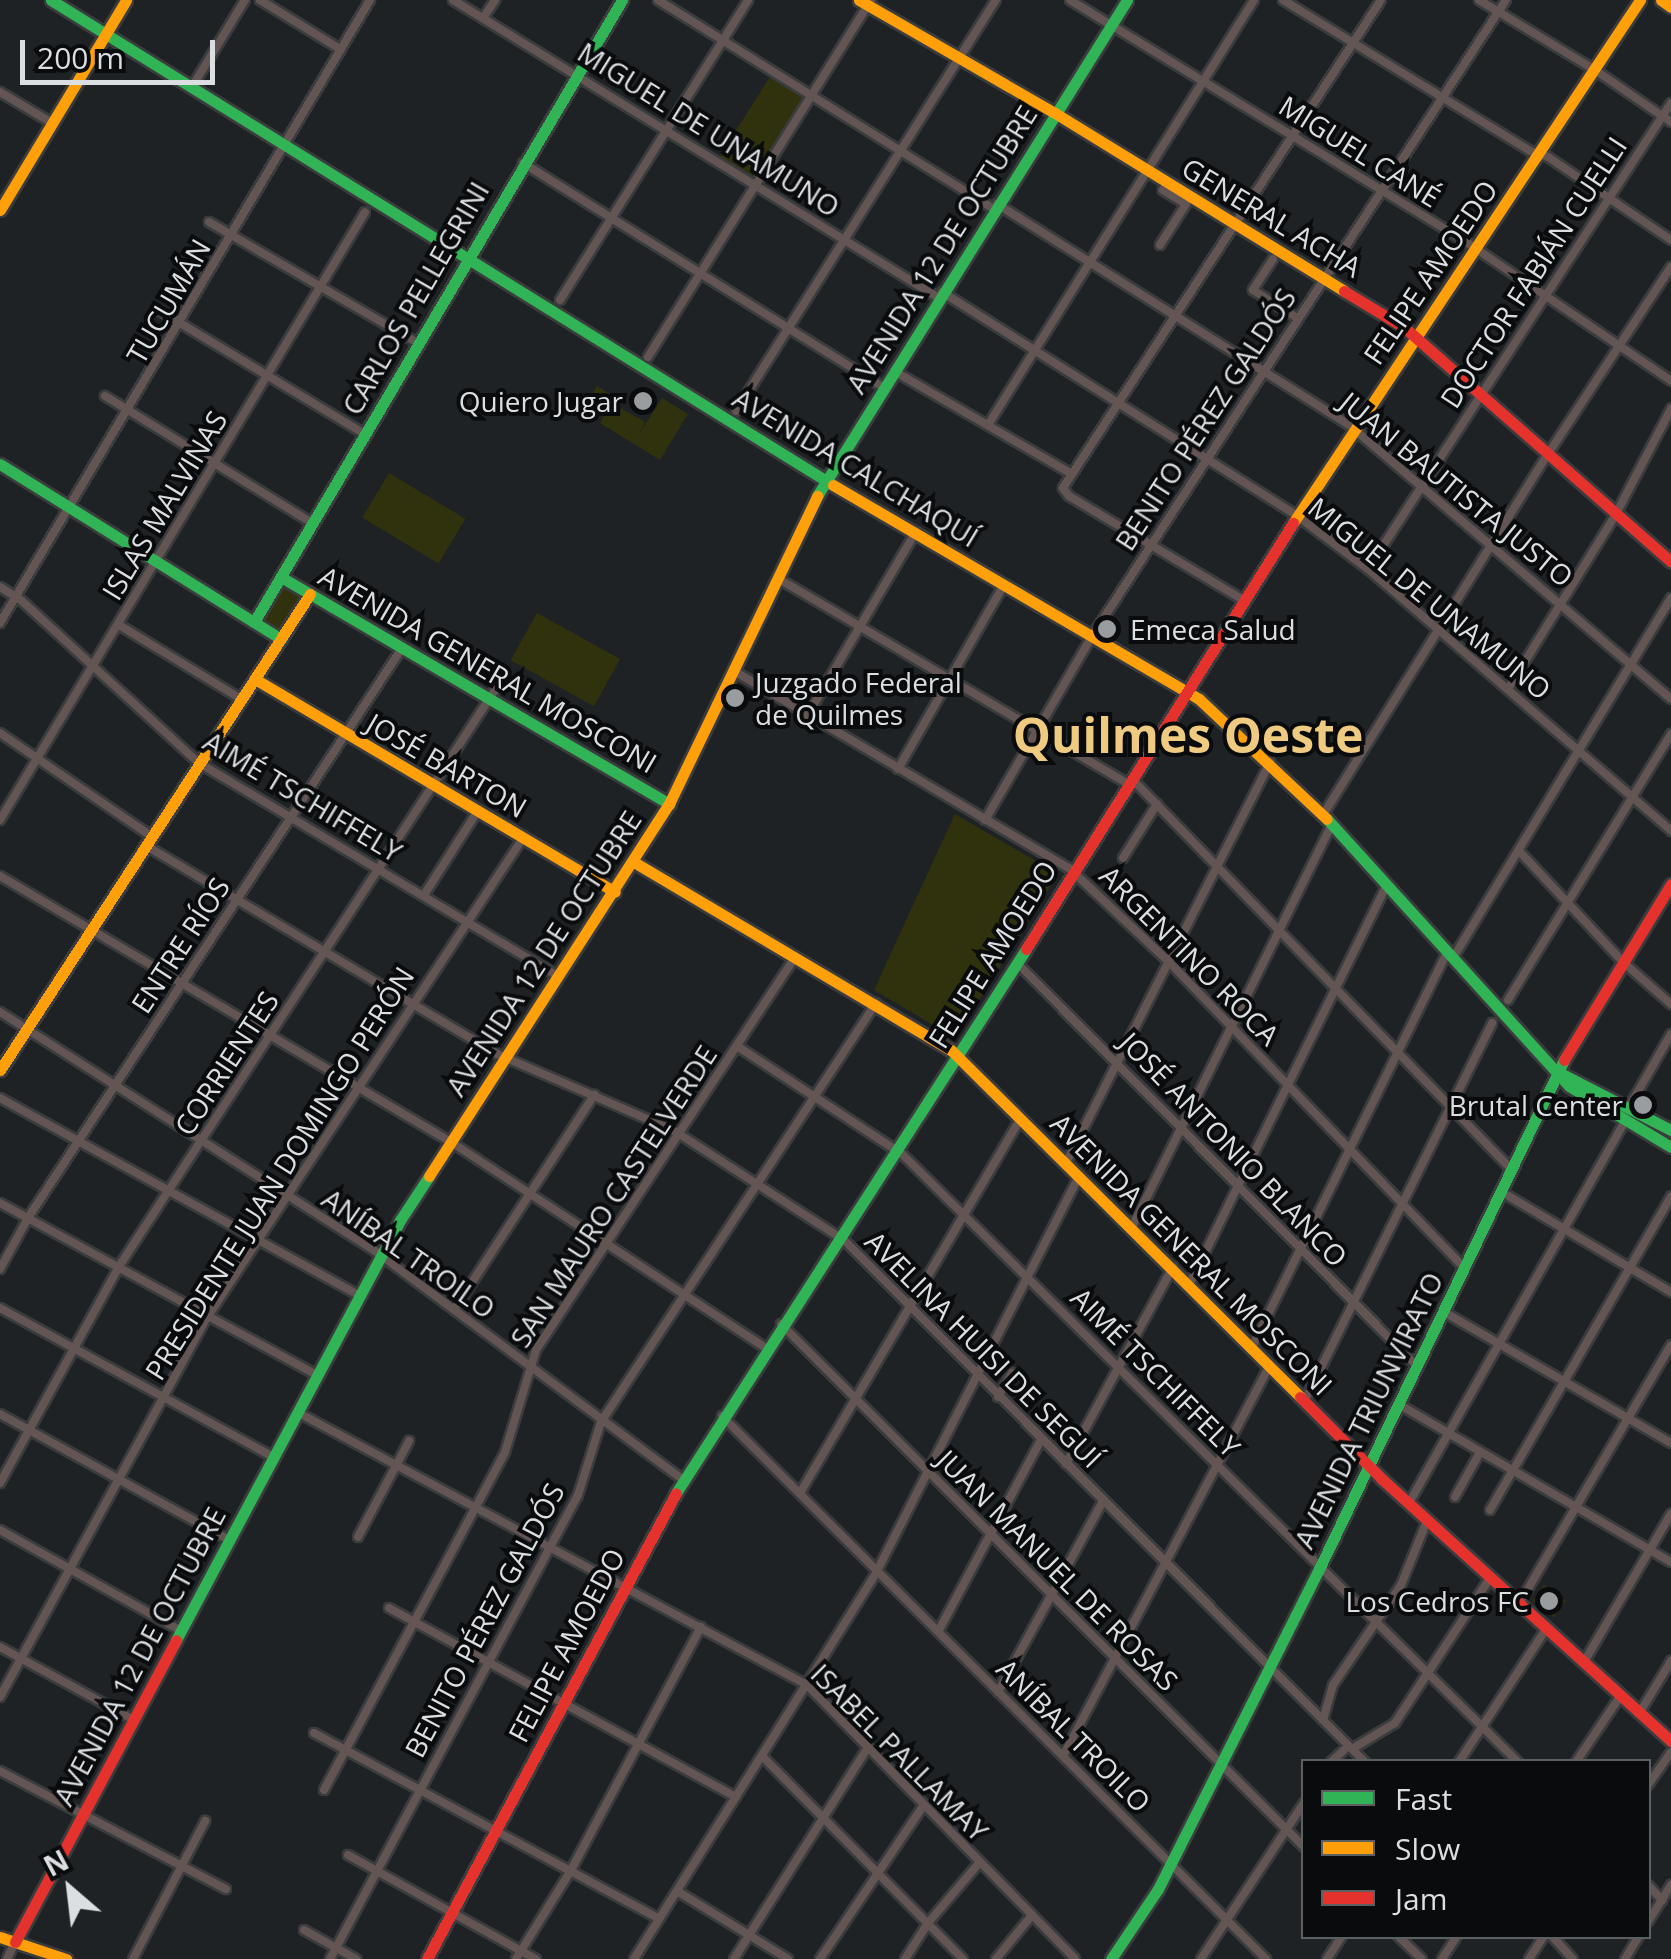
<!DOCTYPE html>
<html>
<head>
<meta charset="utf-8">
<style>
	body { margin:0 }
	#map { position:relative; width:1671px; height:1959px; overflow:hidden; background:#1f2224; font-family:"Open Sans",sans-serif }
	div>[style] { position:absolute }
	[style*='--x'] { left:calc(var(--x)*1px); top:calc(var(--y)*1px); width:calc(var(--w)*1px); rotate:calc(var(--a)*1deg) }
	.green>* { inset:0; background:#30320e; transform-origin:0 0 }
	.roads { filter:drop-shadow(2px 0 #3a3c3e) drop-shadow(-2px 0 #3a3c3e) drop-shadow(0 2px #3a3c3e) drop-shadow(0 -2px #3a3c3e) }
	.street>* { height:8px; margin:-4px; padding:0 4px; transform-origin:4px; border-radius:4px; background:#635553 }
	.fast>* { height:11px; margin:-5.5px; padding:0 5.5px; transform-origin:5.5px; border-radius:5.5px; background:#30b455 }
	.slow>* { height:11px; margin:-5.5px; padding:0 5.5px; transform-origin:5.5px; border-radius:5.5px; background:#ff9f0a }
	.jam>* { height:11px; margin:-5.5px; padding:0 5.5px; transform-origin:5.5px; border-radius:5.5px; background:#e5322d }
	.dots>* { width:28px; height:28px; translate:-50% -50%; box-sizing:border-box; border:5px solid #090b0d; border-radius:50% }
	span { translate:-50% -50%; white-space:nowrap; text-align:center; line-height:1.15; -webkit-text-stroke:8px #090b0d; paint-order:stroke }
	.street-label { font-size:28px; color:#dcdfe2 }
	.poi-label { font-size:28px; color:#dcdfe2 }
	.right { translate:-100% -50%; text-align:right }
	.left { translate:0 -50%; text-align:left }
	.town-label { font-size:48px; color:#efca81; font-weight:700 }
	.legend { position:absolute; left:1301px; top:1759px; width:350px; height:180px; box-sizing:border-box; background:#090b0d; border:2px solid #5d6062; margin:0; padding:12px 18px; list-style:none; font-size:30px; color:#dcdfe2 }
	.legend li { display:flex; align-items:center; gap:20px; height:50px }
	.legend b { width:50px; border:2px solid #5d6062 }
	.north { position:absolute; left:20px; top:1839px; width:100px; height:100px; -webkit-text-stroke:8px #090b0d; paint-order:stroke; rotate:332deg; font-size:28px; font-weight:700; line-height:40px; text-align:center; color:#dcdfe2 }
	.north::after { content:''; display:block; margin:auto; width:35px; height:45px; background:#dcdfe2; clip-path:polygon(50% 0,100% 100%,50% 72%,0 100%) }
	.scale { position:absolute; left:20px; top:40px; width:195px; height:45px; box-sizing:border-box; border:5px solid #dcdfe2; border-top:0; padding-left:12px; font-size:30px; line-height:35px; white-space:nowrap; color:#dcdfe2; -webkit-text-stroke:8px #090b0d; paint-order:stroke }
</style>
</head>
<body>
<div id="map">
	<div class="green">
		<i style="clip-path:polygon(770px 77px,806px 99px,758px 175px,750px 176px,719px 157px)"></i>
		<i style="left:597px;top:386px;width:17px;height:32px;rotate:31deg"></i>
		<i style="clip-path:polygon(662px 398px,688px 414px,660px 460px,600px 423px,611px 403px,645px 422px,638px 436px)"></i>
		<i style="left:389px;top:473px;width:89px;height:52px;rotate:31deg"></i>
		<i style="clip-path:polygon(283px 584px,303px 598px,279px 630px,260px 621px)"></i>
		<i style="left:537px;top:613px;width:95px;height:54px;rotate:29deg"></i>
		<i style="clip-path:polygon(955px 814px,1058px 874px,955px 1038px,874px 990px)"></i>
		<i style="left:1544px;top:1585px;width:27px;height:20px;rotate:36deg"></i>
	</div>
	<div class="roads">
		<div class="street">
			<i style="--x:260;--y:0;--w:94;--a:31.5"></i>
			<i style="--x:453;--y:0;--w:570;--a:31.52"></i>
			<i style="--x:658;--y:0;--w:396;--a:31.9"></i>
			<i style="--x:1070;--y:0;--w:468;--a:31.4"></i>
			<i style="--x:1469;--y:244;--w:244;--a:34.1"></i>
			<i style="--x:1283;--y:0;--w:289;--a:31.4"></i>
			<i style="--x:1530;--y:151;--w:19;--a:18"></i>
			<i style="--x:1548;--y:157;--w:148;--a:34"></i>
			<i style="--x:1479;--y:0;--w:135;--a:31.1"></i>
			<i style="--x:1595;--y:70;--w:92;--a:34.4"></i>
			<i style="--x:483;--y:18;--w:22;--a:-56"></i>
			<i style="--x:192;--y:87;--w:102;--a:-58.7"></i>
			<i style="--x:0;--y:92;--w:61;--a:30.8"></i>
			<i style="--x:523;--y:163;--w:424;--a:31.9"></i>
			<i style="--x:997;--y:204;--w:414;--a:32.1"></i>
			<i style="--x:1348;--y:424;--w:424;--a:40.4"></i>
			<i style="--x:209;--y:222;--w:239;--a:30.1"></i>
			<i style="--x:1160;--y:245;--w:49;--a:-57.6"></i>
			<i style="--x:1186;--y:204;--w:27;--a:-149"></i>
			<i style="--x:1163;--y:190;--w:9;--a:-54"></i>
			<i style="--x:1273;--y:259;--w:37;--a:123"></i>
			<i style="--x:1253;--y:290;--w:52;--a:32.5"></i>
			<i style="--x:942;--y:292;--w:413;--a:32.2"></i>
			<i style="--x:1292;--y:512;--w:95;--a:36.9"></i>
			<i style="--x:1368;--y:569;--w:401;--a:40.8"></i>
			<i style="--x:560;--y:300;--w:354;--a:-57.9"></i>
			<i style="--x:160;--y:311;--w:239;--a:31"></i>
			<i style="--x:648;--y:357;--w:421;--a:-58"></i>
			<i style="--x:894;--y:371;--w:203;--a:30.1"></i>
			<i style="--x:105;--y:396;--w:243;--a:31.5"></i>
			<i style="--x:736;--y:411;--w:486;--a:-57.7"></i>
			<i style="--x:988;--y:425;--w:501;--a:-57.96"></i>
			<i style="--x:1368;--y:569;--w:556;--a:-56.97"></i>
			<i style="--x:779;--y:579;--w:406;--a:30.4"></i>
			<i style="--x:0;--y:587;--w:26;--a:32"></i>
			<i style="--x:22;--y:601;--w:240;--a:42.5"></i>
			<i style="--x:199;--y:763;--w:419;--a:30.7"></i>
			<i style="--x:1245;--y:601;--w:205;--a:-149.2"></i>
			<i style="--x:1069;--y:496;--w:10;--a:-127"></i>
			<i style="--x:1063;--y:488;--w:582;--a:-56.91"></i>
			<i style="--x:0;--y:623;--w:725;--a:-59.29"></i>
			<i style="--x:119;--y:625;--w:143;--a:31.2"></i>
			<i style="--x:734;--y:671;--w:389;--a:30.5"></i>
			<i style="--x:1069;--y:868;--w:137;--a:43.2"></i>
			<i style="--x:1169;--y:962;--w:426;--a:46"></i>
			<i style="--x:1508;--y:689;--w:206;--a:-58.3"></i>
			<i style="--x:1616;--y:514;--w:119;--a:-62.4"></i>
			<i style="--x:807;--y:716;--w:214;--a:-59.4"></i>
			<i style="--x:0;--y:733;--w:183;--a:34.3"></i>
			<i style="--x:898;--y:769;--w:212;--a:-60.1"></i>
			<i style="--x:1132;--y:779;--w:544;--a:45.82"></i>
			<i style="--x:1323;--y:815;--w:425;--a:-58.1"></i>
			<i style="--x:1548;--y:454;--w:224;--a:-56.7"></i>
			<i style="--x:0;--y:820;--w:709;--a:-59.02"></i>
			<i style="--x:985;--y:820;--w:213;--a:-59.8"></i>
			<i style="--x:1092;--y:636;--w:759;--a:-56.94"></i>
			<i style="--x:145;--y:845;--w:409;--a:30.7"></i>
			<i style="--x:497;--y:1054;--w:192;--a:23.4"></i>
			<i style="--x:673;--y:1130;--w:203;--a:32.8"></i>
			<i style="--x:844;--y:1240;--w:738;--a:45.05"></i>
			<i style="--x:1520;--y:852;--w:151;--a:46.9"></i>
			<i style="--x:1623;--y:962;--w:64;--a:41.2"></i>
			<i style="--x:1123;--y:858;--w:64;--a:-57.8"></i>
			<i style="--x:0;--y:876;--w:524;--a:30.53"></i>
			<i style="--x:451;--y:1142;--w:376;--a:33.2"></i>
			<i style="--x:424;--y:895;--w:98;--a:-57.4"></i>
			<i style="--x:1453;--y:958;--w:421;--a:-58.8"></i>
			<i style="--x:1017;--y:963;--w:569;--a:45.21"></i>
			<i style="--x:1508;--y:1000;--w:312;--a:-58.5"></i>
			<i style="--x:0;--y:1012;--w:445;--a:32.5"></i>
			<i style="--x:375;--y:1251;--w:382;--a:36.6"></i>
			<i style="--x:737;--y:1046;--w:197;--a:33.2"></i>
			<i style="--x:902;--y:1154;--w:866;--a:44.63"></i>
			<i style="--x:0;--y:1098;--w:411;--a:28.8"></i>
			<i style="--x:1629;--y:1107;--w:84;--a:-60.1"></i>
			<i style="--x:1066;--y:1163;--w:450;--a:-63"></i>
			<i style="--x:1500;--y:1191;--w:199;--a:30.6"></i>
			<i style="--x:0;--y:1203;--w:361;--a:28.5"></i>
			<i style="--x:1132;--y:1227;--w:450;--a:-63.6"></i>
			<i style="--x:0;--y:1269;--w:58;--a:-61.2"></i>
			<i style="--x:28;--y:1218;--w:682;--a:-56.73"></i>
			<i style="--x:1190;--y:1283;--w:444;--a:-63.7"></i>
			<i style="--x:0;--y:1308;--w:311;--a:28.6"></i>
			<i style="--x:454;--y:1310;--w:257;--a:-56.9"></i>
			<i style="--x:1444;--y:1312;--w:262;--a:30"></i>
			<i style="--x:781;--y:1324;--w:740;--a:45"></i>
			<i style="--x:1252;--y:1347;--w:441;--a:-63.7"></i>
			<i style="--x:998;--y:1397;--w:28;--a:-60"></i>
			<i style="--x:1305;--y:1400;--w:421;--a:-63.6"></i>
			<i style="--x:1400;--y:1405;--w:313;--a:30.1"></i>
			<i style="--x:297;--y:1412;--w:578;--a:28.16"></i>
			<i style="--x:807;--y:1685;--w:383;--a:45.6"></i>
			<i style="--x:0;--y:1414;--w:261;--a:28.8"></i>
			<i style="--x:722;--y:1416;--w:769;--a:44.95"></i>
			<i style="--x:1066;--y:1464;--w:224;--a:-61.5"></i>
			<i style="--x:0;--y:1483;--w:245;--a:-61.2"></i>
			<i style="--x:118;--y:1268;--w:707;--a:-56.89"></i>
			<i style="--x:800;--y:1493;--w:434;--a:-59.5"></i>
			<i style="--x:1455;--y:1497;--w:49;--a:-60.8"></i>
			<i style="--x:1409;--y:1503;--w:440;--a:-60.5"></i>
			<i style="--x:1490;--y:1510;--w:362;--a:-60"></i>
			<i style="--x:0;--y:1530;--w:206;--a:29.1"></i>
			<i style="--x:358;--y:1537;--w:109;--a:-62"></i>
			<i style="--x:1519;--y:1604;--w:300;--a:-59.6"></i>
			<i style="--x:389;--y:1608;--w:395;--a:28.6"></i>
			<i style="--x:939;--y:1630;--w:216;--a:-61.8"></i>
			<i style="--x:0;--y:1647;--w:153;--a:28.6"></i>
			<i style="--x:1584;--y:1662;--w:172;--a:-59.6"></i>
			<i style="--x:998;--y:1692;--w:218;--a:-61.2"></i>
			<i style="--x:0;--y:1697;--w:434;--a:-61.4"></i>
			<i style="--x:208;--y:1316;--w:572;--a:-56.62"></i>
			<i style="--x:1640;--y:1712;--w:60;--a:-58.7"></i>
			<i style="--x:1323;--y:1720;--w:36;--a:-74"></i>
			<i style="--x:1333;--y:1685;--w:121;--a:-55.8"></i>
			<i style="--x:1401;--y:1585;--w:69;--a:-67.9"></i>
			<i style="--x:314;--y:1733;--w:392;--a:28.3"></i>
			<i style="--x:1352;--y:1749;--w:50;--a:-31.2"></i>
			<i style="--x:1395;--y:1723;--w:173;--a:-56.8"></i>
			<i style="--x:762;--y:1756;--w:286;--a:45.3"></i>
			<i style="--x:1063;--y:1756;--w:442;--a:-62.1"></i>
			<i style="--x:1331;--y:1762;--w:23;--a:-43"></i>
			<i style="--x:1459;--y:1762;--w:159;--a:-56.8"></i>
			<i style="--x:1576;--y:1762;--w:81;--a:-56.1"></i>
			<i style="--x:0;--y:1771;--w:255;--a:27.6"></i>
			<i style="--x:1648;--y:1785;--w:40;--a:-55.1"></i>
			<i style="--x:324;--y:1790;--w:383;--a:-61.8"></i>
			<i style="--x:505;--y:1452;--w:107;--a:-73.1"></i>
			<i style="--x:536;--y:1350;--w:471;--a:-56.6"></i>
			<i style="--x:348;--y:1855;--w:215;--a:29"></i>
			<i style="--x:1648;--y:1885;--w:21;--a:47"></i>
			<i style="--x:677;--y:1891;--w:130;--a:31.5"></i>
			<i style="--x:1648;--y:1922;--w:44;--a:-58.1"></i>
			<i style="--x:304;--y:1930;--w:60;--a:29.1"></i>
			<i style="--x:1398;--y:1936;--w:33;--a:44"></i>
			<i style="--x:1552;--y:1936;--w:31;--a:48"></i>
			<i style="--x:7;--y:1959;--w:19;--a:-65"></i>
			<i style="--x:133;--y:1959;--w:156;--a:-62.4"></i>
			<i style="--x:330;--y:1959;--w:526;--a:-61.88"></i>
			<i style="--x:578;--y:1495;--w:77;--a:-72.5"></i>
			<i style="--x:601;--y:1422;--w:501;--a:-56.72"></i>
			<i style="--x:516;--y:1959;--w:102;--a:-58.2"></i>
			<i style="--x:570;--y:1872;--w:278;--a:-61.9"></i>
			<i style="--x:634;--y:1959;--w:458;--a:-57.9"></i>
			<i style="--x:877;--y:1571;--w:444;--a:-62.9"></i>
			<i style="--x:734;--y:1959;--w:251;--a:-57.7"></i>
			<i style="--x:820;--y:1959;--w:186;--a:-56"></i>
			<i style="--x:905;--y:1959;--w:43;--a:-57.4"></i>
			<i style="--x:928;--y:1923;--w:80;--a:-49.6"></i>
			<i style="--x:996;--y:1959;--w:57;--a:-50.7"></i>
			<i style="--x:1201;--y:1959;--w:187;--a:-56.6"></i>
			<i style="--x:1327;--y:1959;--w:27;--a:-57"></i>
			<i style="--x:1442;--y:1959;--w:27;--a:-57"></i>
			<i style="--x:1529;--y:1959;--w:27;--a:-57"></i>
			<i style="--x:1625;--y:1959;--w:27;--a:-59"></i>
		</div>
		<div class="fast">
			<i style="--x:51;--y:0;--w:920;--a:31.81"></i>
			<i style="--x:0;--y:464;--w:331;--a:31.9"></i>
			<i style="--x:817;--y:496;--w:585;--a:-57.99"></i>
			<i style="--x:281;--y:577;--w:450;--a:30.3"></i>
			<i style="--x:254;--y:622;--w:723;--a:-59.39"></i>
			<i style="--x:1327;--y:819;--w:360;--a:47.8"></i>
			<i style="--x:1569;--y:1086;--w:119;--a:30.9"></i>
			<i style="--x:1558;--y:1072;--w:127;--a:27.2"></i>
			<i style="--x:676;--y:1493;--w:647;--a:-57.24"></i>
			<i style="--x:176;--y:1640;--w:477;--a:-61.9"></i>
			<i style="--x:401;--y:1219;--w:51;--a:-56.9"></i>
			<i style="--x:1111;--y:1959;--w:84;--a:-56.1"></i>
			<i style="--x:1158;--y:1889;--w:358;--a:-63.3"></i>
			<i style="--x:1319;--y:1569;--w:565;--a:-64.3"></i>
		</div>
		<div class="slow">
			<i style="--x:859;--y:0;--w:226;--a:30"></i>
			<i style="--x:1055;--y:113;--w:339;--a:31.6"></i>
			<i style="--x:1661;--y:0;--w:12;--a:35"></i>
			<i style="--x:0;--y:210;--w:245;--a:-59"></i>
			<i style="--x:833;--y:485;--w:424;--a:30.3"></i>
			<i style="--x:1199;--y:699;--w:175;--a:43.2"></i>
			<i style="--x:1293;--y:523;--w:628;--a:-56.44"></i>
			<i style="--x:255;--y:679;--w:418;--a:30.6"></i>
			<i style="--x:634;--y:862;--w:369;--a:30.7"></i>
			<i style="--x:951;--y:1050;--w:492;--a:44.8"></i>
			<i style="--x:0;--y:1070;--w:568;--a:-56.93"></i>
			<i style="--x:429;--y:1176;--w:443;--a:-57.2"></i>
			<i style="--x:669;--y:804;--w:342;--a:-64.3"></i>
			<i style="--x:0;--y:1937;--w:70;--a:18.4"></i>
		</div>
		<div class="jam">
			<i style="--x:1344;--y:291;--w:71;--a:31.2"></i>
			<i style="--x:1405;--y:328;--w:354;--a:41.3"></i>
			<i style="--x:1026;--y:949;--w:503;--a:-57.92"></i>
			<i style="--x:1564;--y:1060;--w:206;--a:-58.7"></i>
			<i style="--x:1300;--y:1397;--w:116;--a:45"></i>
			<i style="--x:1382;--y:1479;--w:390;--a:42.2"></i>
			<i style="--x:15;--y:1942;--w:342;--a:-61.9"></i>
			<i style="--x:427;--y:1959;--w:528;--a:-61.88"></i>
		</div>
	</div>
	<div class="dots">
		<i style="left:643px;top:401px;background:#9a9da0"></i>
		<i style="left:1107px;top:629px;background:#9a9da0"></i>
		<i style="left:735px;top:698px;background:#9a9da0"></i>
		<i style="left:1643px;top:1105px;background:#9a9da0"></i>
		<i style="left:1549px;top:1601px;background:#9a9da0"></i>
	</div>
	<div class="street-label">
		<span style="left:709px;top:129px;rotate:32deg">MIGUEL DE UNAMUNO</span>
		<span style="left:1360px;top:151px;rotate:32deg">MIGUEL CANÉ</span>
		<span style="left:1272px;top:217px;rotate:31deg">GENERAL ACHA</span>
		<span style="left:941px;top:249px;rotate:-58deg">AVENIDA 12 DE OCTUBRE</span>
		<span style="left:1430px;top:272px;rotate:-56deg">FELIPE AMOEDO</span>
		<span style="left:1533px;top:272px;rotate:-57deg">DOCTOR FABIÁN CUELLI</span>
		<span style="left:415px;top:298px;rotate:-60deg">CARLOS PELLEGRINI</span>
		<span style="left:168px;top:301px;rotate:-60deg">TUCUMÁN</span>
		<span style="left:1205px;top:419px;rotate:-57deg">BENITO PÉREZ GALDÓS</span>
		<span style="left:856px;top:467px;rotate:31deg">AVENIDA CALCHAQUÍ</span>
		<span style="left:1457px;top:489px;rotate:39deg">JUAN BAUTISTA JUSTO</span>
		<span style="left:164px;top:505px;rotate:-59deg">ISLAS MALVINAS</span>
		<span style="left:1430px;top:598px;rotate:39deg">MIGUEL DE UNAMUNO</span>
		<span style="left:488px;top:669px;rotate:30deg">AVENIDA GENERAL MOSCONI</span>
		<span style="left:447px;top:765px;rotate:30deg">JOSÉ BARTON</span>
		<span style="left:303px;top:796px;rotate:31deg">AIMÉ TSCHIFFELY</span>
		<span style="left:180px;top:945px;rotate:-57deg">ENTRE RÍOS</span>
		<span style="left:543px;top:953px;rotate:-57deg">AVENIDA 12 DE OCTUBRE</span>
		<span style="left:992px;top:954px;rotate:-58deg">FELIPE AMOEDO</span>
		<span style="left:1190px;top:955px;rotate:45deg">ARGENTINO ROCA</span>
		<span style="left:226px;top:1063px;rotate:-57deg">CORRIENTES</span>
		<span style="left:1234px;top:1149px;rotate:46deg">JOSÉ ANTONIO BLANCO</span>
		<span style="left:279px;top:1173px;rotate:-58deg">PRESIDENTE JUAN DOMINGO PERÓN</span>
		<span style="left:613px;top:1196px;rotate:-57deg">SAN MAURO CASTELVERDE</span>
		<span style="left:409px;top:1253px;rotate:35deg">ANÍBAL TROILO</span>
		<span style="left:1192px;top:1254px;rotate:45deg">AVENIDA GENERAL MOSCONI</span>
		<span style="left:984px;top:1349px;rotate:45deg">AVELINA HUISI DE SEGUÍ</span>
		<span style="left:1156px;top:1372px;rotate:45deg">AIMÉ TSCHIFFELY</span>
		<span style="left:1368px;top:1410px;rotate:-64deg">AVENIDA TRIUNVIRATO</span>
		<span style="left:1058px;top:1570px;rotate:45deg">JUAN MANUEL DE ROSAS</span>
		<span style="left:484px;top:1620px;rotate:-62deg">BENITO PÉREZ GALDÓS</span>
		<span style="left:566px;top:1645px;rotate:-62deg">FELIPE AMOEDO</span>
		<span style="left:139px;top:1656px;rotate:-62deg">AVENIDA 12 DE OCTUBRE</span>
		<span style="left:1074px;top:1735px;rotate:45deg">ANÍBAL TROILO</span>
		<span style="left:900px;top:1752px;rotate:45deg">ISABEL PALLAMAY</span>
	</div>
	<div class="poi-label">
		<span class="right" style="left:623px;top:401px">Quiero Jugar</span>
		<span class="left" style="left:1130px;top:629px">Emeca Salud</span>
		<span class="left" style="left:755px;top:698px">Juzgado Federal<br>de Quilmes</span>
		<span class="right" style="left:1623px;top:1105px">Brutal Center</span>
		<span class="right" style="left:1529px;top:1601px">Los Cedros FC</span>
	</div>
	<div class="town-label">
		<span style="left:1188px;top:735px">Quilmes Oeste</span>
	</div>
	<ul class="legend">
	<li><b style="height:12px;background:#30b455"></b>Fast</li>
	<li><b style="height:12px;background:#ff9f0a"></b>Slow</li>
	<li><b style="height:12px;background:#e5322d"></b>Jam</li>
	</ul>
	<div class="north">N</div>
	<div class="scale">200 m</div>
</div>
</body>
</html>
